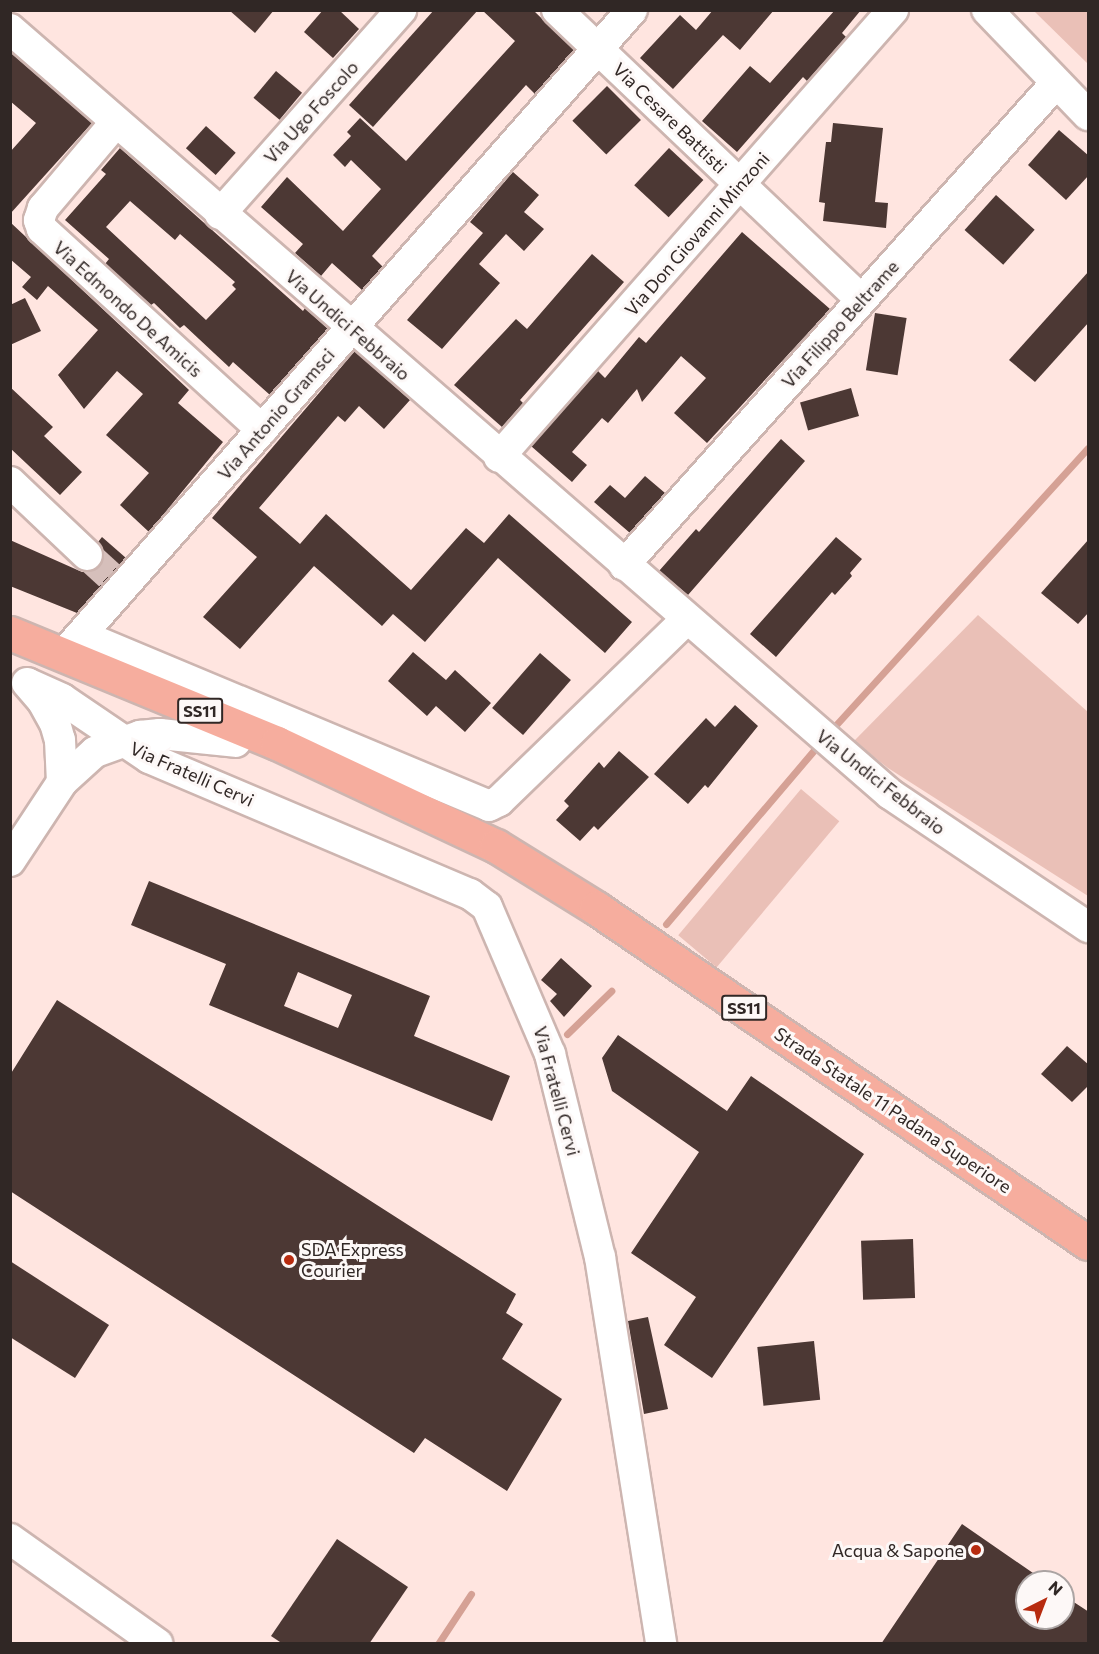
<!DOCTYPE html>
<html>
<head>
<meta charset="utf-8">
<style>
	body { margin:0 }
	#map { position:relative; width:1099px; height:1654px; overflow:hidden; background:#ffe5e0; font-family:Commissioner,sans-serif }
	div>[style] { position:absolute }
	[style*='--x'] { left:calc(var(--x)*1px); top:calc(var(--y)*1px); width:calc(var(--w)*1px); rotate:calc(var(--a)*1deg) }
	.green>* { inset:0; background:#eac0b7; transform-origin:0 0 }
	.stream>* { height:7px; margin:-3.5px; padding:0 3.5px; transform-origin:3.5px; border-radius:3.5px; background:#d5a195 }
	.building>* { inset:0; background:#4c3834; transform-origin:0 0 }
	.minor-tunnel>* { height:30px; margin-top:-15px; transform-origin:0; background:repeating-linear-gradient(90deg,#d6bfbb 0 30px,transparent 0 45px) }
	.roads { filter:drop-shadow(2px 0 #cdb5b0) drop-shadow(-2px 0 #cdb5b0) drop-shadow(0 2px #cdb5b0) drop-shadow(0 -2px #cdb5b0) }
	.minor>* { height:30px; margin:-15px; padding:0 15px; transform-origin:15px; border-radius:15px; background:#fff }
	.major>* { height:33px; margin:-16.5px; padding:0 16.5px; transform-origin:16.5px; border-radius:16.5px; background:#f6ad9e }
	.dots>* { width:16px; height:16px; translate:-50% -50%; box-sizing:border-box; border:3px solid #fdf8f7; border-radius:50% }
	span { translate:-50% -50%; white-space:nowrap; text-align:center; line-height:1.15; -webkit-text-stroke:6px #fdf8f7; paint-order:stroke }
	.shield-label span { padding:2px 4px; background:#fdf8f7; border:2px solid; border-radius:4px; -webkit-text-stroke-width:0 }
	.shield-label { font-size:16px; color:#302725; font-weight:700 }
	.street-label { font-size:18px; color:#302725 }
	.poi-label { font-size:18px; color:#302725 }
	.left { translate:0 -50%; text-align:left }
	.right { translate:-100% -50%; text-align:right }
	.frame { position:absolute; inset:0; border:12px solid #302725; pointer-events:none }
	.north { position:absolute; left:1015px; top:1570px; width:60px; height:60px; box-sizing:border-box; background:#fdf8f7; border:2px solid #aba4a3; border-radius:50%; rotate:42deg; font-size:16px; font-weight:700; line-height:24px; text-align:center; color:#302725 }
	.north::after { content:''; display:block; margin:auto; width:21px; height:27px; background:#b72b0f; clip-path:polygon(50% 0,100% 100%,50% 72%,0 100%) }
</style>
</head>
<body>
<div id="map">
	<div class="green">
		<i style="clip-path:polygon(1034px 11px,1088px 11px,1088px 64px)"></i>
		<i style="clip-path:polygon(978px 615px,1088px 712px,1088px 896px,888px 768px,854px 741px)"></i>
		<i style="left:801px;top:789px;width:50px;height:191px;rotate:40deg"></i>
	</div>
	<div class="stream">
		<i style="--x:834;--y:727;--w:377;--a:-47.7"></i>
		<i style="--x:666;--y:924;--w:227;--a:-49.6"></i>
		<i style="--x:567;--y:1034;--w:62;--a:-44.3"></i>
		<i style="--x:438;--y:1644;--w:60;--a:-56.6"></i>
	</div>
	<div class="building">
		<i style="clip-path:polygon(229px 10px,274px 10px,255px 33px)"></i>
		<i style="clip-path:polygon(323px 10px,339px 10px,359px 29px,333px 58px,304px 32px)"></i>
		<i style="clip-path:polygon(434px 10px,478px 10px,373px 127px,349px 105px)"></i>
		<i style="clip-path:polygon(482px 10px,533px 10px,574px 50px,535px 94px,526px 85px,372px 256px,383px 267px,362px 290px,332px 263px,321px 276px,295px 253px,303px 244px,261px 207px,287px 177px,343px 231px,381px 189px,351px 160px,345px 167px,333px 155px,351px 136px,347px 132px,360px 118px,406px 161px,515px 41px)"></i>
		<i style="clip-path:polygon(713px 10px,774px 10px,740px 50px,723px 35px,673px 89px,640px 58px,680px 15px,696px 30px)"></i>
		<i style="clip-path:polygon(835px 10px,861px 10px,842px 33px,846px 37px,807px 81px,803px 77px,737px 152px,702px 121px,750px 66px,770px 83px)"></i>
		<i style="clip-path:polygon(10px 52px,92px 123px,10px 214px,10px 152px,36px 123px,10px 101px)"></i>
		<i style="left:276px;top:71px;width:34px;height:35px;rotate:40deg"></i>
		<i style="left:607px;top:86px;width:48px;height:49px;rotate:45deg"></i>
		<i style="clip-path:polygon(833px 123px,883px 128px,875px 202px,888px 203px,886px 228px,823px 221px,825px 203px,819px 202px,826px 142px,831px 142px)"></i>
		<i style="left:206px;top:126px;width:40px;height:30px;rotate:42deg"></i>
		<i style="clip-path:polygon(1059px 130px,1089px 156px,1089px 175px,1066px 200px,1028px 165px)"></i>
		<i style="clip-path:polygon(evenodd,120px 148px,303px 311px,305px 308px,328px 329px,270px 395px,233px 362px,229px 367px,184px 325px,180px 328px,154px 303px,151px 305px,105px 264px,109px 259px,65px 220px,106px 174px,101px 170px,120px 148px,130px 201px,175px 240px,180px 234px,235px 282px,232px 285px,236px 289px,206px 320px,106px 227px,130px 201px)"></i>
		<i style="left:669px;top:148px;width:47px;height:51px;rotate:43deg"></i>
		<i style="clip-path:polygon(513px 172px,539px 195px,524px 212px,544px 229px,524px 251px,506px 234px,479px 264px,500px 283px,442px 349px,407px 320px,483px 233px,470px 222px)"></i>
		<i style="left:996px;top:195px;width:52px;height:47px;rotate:42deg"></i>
		<i style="clip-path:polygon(10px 222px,189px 390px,178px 403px,223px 442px,149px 532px,120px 505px,149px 473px,106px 435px,143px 394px,117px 371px,84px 409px,58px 375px,98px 330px,48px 286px,37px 300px,22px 287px,31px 277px,10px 259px)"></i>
		<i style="clip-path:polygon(742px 232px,830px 309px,707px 443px,674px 413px,706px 378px,681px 356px,642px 402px,637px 389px,608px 423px,602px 418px,572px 452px,587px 465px,572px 482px,531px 446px,598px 371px,605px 378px,639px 337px,646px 343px)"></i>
		<i style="clip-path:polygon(592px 254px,624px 282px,520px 400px,523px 403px,502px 427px,454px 385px,516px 319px,527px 329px)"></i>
		<i style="clip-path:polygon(1089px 271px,1089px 322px,1035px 382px,1009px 360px)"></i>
		<i style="clip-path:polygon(25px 298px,41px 331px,10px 345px,10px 305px)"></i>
		<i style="left:875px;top:313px;width:32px;height:58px;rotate:9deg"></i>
		<i style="clip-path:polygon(355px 351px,410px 400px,384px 429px,359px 406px,345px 422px,338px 416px,259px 508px,300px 544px,326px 514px,411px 590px,466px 528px,484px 543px,509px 514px,632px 622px,605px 653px,498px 558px,425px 642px,393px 614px,382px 626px,314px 566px,240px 649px,203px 617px,257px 557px,212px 518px)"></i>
		<i style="clip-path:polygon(10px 387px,53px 427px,44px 436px,82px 472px,60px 495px,10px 448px)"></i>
		<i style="left:851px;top:388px;width:29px;height:53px;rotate:74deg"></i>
		<i style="clip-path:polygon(781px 439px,805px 461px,688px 595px,659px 571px,696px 529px,699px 532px)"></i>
		<i style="clip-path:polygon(645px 476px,665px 493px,630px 533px,594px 502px,610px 485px,625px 498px)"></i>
		<i style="clip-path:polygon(102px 537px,126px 558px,77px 613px,10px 586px,10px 540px,82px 572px,91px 572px,104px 560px,98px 542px)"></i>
		<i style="clip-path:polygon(836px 537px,862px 559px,850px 573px,852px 576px,835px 595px,832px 592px,776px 657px,750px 634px)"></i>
		<i style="clip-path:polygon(1089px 539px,1089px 612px,1078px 624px,1041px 593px)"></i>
		<i style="clip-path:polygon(413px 652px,446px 680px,455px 670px,491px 703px,465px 732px,436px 706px,427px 716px,388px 681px)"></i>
		<i style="left:540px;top:653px;width:41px;height:73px;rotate:41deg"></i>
		<i style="clip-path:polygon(735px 705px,758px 726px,708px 788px,705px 785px,688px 804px,654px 774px,706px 718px,715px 727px)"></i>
		<i style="clip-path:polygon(619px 751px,649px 777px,598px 830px,594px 826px,580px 841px,556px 820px,569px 806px,564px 801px,599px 762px,604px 768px)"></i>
		<i style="clip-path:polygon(evenodd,149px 881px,430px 996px,414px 1036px,510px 1076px,492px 1121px,209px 1005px,226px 964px,131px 925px,149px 881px,298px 972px,352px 995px,338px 1028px,284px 1006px,298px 972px)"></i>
		<i style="clip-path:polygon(561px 958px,592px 986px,564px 1017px,550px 1001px,557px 994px,541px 980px)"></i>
		<i style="clip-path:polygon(57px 1000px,516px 1294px,506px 1313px,523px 1324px,502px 1359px,562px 1399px,507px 1491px,425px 1438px,414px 1453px,10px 1191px,10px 1075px)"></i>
		<i style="clip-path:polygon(618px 1035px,727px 1111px,751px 1076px,864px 1154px,712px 1378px,664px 1345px,696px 1297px,631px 1253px,699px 1152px,612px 1091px,602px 1058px)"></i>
		<i style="clip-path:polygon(1067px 1046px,1089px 1065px,1089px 1085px,1072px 1102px,1041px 1074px)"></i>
		<i style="left:913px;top:1239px;width:59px;height:52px;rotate:88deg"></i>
		<i style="clip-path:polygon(10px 1261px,109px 1325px,75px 1378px,10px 1337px)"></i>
		<i style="clip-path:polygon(648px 1317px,668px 1409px,644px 1414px,628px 1321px)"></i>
		<i style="left:814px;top:1341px;width:59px;height:57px;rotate:84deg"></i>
		<i style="clip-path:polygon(962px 1524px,1046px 1582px,1027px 1582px,1027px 1618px,1063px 1618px,1063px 1595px,1089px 1612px,1089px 1644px,881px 1644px)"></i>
		<i style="clip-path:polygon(337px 1539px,408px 1587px,369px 1644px,283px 1644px,271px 1636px)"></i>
	</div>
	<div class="minor-tunnel">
		<i style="--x:87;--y:555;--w:46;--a:42.4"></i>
	</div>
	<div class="roads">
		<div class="minor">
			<i style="--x:557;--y:10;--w:420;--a:43.6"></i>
			<i style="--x:987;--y:10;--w:146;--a:46.1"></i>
			<i style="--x:10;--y:29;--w:1166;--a:41"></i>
			<i style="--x:890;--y:794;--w:239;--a:33.9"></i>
			<i style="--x:116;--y:122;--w:113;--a:130.3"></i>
			<i style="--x:43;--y:208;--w:13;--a:108"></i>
			<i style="--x:39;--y:220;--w:9;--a:72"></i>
			<i style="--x:42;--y:229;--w:298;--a:42.4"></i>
			<i style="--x:220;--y:214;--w:273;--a:-48.4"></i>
			<i style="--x:499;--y:457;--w:596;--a:-48.61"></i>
			<i style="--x:10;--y:482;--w:106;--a:43.5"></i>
			<i style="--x:624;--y:565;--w:647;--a:-48.13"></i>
			<i style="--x:81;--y:635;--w:442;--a:22.7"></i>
			<i style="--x:489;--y:806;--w:11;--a:-27"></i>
			<i style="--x:499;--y:801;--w:262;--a:-44.1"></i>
			<i style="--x:63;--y:655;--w:860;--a:-48.58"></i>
			<i style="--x:27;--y:683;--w:23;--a:49"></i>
			<i style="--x:42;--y:700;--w:26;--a:61"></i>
			<i style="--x:55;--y:723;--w:18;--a:74"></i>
			<i style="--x:60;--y:740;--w:42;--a:87.3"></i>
			<i style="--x:29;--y:684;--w:36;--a:24"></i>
			<i style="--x:62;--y:699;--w:105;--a:34.1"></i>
			<i style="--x:149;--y:758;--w:349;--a:23"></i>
			<i style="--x:470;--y:894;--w:21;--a:37"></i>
			<i style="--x:487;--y:907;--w:160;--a:66.8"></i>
			<i style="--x:550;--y:1054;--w:209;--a:76.2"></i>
			<i style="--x:600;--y:1257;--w:392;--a:81"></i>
			<i style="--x:10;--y:861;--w:95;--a:-56.6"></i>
			<i style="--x:62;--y:782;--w:45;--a:-42.3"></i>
			<i style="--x:95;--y:752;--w:48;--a:-19.6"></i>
			<i style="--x:140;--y:736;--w:20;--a:-6"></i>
			<i style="--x:160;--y:734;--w:76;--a:6"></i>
			<i style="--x:10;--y:1539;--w:181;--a:35.4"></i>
		</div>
		<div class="major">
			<i style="--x:10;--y:633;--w:289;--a:22.4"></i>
			<i style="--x:277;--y:743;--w:242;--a:25.2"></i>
			<i style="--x:496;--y:846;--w:118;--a:31.8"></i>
			<i style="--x:596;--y:908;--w:595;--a:34.25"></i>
		</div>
	</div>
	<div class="dots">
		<i style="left:289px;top:1260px;background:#b72b0f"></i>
		<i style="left:976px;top:1550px;background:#b72b0f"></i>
	</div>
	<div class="shield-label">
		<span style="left:200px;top:711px">SS11</span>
		<span style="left:744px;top:1008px">SS11</span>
	</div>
	<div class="street-label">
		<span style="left:311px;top:112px;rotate:-48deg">Via Ugo Foscolo</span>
		<span style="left:670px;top:118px;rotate:44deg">Via Cesare Battisti</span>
		<span style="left:697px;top:234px;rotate:-49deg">Via Don Giovanni Minzoni</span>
		<span style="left:128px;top:309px;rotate:42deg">Via Edmondo De Amicis</span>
		<span style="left:840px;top:324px;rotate:-48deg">Via Filippo Beltrame</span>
		<span style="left:348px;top:325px;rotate:41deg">Via Undici Febbraio</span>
		<span style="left:276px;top:414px;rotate:-49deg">Via Antonio Gramsci</span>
		<span style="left:192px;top:774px;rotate:24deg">Via Fratelli Cervi</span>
		<span style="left:881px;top:782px;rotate:38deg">Via Undici Febbraio</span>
		<span style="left:557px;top:1091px;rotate:75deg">Via Fratelli Cervi</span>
		<span style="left:893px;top:1110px;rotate:34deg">Strada Statale 11 Padana Superiore</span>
	</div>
	<div class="poi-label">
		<span class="left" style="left:301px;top:1260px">SDA Express<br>Courier</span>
		<span class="right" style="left:964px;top:1550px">Acqua &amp; Sapone</span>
	</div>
	<div class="frame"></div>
	<div class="north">N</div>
</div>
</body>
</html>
